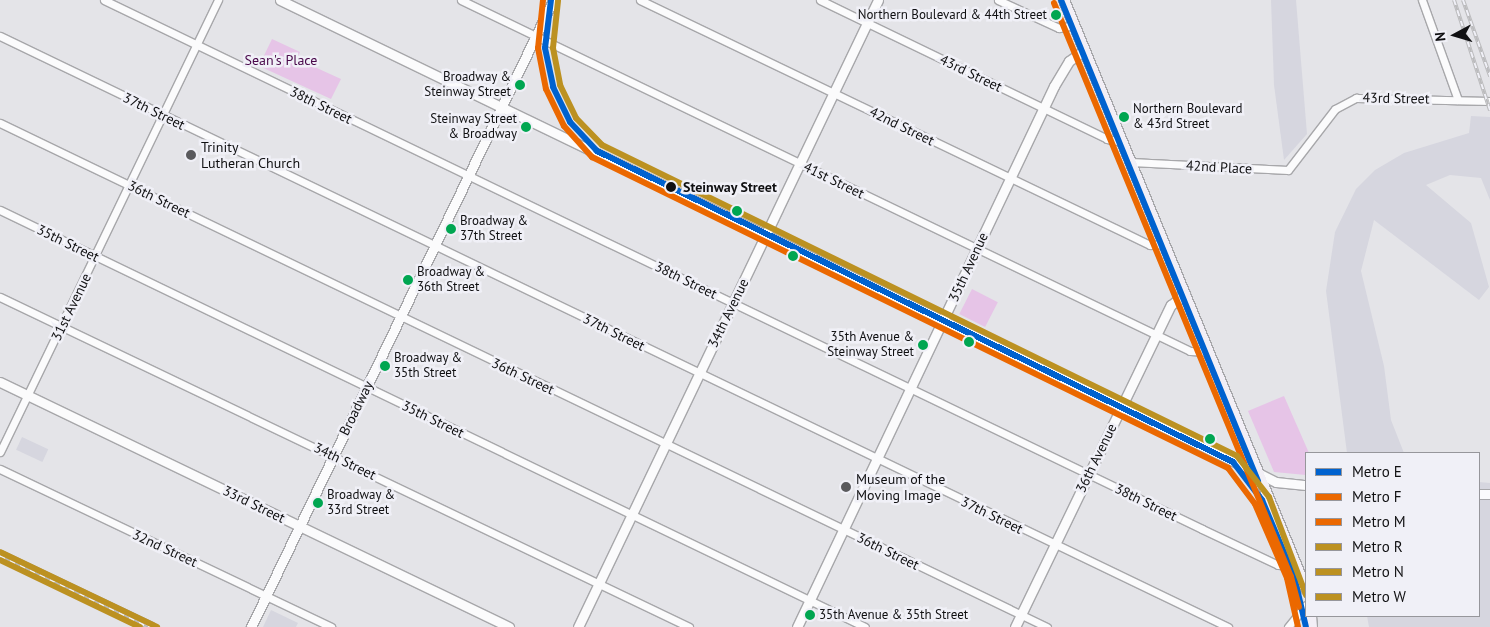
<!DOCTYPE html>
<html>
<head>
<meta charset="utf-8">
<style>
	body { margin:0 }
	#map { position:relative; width:1490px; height:627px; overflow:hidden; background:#e4e4e8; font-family:"PT Sans",sans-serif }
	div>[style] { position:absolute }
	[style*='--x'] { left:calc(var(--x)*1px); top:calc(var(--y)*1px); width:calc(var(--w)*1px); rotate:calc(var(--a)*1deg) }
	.built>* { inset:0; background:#d6d6df; transform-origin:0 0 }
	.green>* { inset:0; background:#e6c4e7; transform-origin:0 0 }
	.roads { filter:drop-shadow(1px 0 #a7a7aa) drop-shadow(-1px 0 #a7a7aa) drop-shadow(0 1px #a7a7aa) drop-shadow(0 -1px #a7a7aa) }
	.minor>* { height:7px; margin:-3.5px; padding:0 3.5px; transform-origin:3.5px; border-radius:3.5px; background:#fbfbfc }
	.tertiary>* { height:9px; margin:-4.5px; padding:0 4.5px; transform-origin:4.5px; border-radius:4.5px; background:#fbfbfc }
	.secondary>* { height:9px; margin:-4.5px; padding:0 4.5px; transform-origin:4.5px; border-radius:4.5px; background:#fbfbfc }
	.primary>* { height:10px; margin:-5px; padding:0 5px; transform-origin:5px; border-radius:5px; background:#f2eff6 }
	.rail>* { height:4px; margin-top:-2px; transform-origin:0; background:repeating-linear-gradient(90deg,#f0f0f7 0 5.5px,#bbbbbd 0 11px); box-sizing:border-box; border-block:1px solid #bbbbbd }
	.metro-1>* { height:6px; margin:-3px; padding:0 3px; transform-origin:3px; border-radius:3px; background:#0062cf }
	.metro-2>* { height:6px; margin:-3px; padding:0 3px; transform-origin:3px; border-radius:3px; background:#eb6800 }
	.metro-3>* { height:6px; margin:-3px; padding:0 3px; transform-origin:3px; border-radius:3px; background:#eb6800 }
	.metro-4>* { height:6px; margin:-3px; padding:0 3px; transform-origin:3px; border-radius:3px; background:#bc9121 }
	.metro-5>* { height:6px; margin:-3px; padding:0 3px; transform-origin:3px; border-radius:3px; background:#bc9121 }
	.metro-6>* { height:6px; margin:-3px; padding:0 3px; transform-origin:3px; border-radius:3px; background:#bc9121 }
	.dots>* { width:14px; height:14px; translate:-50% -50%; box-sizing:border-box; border:2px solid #f0f0f7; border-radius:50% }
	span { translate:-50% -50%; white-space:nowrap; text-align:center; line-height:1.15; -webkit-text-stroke:5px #f0f0f7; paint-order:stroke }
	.bus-label { font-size:13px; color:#101012 }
	.right { translate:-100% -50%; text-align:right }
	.left { translate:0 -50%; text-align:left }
	.park-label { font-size:14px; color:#49084a }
	.street-label { font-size:14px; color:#101012 }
	.poi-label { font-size:14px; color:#101012 }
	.stop-label { font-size:14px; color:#101012; font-weight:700 }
	.legend { position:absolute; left:1305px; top:452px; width:175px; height:165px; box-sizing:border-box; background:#f0f0f7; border:1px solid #96969b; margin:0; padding:6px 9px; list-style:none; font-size:15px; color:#101012 }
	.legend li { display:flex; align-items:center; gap:10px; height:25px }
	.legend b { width:25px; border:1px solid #96969b }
	.north { position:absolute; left:1430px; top:10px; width:50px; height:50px; -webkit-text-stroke:4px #f0f0f7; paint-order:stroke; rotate:264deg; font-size:14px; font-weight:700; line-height:20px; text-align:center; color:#101012 }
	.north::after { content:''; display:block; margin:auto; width:18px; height:22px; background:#101012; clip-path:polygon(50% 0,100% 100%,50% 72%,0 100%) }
</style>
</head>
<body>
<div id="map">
	<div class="built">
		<i style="clip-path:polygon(1271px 0,1296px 0,1307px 134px,1284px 160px,1274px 85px)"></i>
		<i style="clip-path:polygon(1471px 116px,1490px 117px,1490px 200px,1481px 178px,1450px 175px,1426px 185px,1471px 223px,1489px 287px,1479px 300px,1374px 220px,1361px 271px,1384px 366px,1391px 420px,1404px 453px,1347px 453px,1326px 291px,1335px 232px,1356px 189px,1375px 170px,1404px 153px,1469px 133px)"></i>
		<i style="left:22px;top:437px;width:29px;height:14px;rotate:25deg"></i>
		<i style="clip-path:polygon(1479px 482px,1490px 483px,1490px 627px,1369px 627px,1367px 616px,1479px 616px)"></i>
		<i style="clip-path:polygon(271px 610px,298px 623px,296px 627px,263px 627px)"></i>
	</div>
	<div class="green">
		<i style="clip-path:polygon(272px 39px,300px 52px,297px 59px,341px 79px,331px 99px,259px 66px)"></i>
		<i style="left:972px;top:289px;width:29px;height:28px;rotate:27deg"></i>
		<i style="clip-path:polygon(1284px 396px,1309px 453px,1306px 475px,1274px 472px,1248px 411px)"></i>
	</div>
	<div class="roads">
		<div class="minor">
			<i style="--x:104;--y:0;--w:1219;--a:25.72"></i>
			<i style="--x:1202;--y:529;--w:84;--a:25.3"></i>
			<i style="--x:1278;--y:565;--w:19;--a:3"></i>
			<i style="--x:461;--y:0;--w:809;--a:25.71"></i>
			<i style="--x:1190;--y:351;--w:19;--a:3"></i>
			<i style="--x:640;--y:0;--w:566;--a:25.66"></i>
			<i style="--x:1150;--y:245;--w:14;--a:-4"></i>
			<i style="--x:820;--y:0;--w:319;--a:25.8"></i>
			<i style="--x:1107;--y:139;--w:16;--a:11"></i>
			<i style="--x:998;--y:0;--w:67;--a:24.7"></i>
			<i style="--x:1059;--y:28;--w:16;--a:-11"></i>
			<i style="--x:1422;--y:0;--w:106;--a:70.2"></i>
			<i style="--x:0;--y:36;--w:1363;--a:25.7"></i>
			<i style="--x:0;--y:123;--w:1162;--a:25.71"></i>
			<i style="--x:1131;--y:162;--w:157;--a:2.9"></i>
			<i style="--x:1288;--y:170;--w:77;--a:-52.4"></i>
			<i style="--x:1335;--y:109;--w:24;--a:-28"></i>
			<i style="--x:1356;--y:98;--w:134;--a:1.3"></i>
			<i style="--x:0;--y:210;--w:960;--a:25.74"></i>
			<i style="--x:0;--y:297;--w:764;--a:25.59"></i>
			<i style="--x:0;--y:452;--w:502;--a:-64.25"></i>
			<i style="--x:0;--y:469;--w:367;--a:25.5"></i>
			<i style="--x:1288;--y:627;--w:28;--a:-51"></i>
		</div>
		<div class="tertiary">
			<i style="--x:280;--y:0;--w:1086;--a:25.81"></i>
			<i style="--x:578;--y:627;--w:695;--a:-64.43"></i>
			<i style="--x:797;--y:627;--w:599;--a:-64.59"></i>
			<i style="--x:1054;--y:86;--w:29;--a:-59"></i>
			<i style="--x:1069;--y:61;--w:19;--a:-35"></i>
			<i style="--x:1015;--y:627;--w:358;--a:-64.2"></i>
			<i style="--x:1171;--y:305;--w:18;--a:-38"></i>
		</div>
		<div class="secondary">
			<i style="--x:0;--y:382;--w:565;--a:25.7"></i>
			<i style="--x:1258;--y:473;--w:20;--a:27"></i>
			<i style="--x:1276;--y:482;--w:30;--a:6"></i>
			<i style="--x:1479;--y:494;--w:11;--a:0"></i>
			<i style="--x:0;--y:555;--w:167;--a:25.5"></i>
			<i style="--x:251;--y:627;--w:696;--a:-64.28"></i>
		</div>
		<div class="primary">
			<i style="--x:1064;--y:0;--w:637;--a:67.66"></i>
			<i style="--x:1311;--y:616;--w:11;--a:85"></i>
		</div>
	</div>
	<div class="rail">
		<i style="--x:1454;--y:0;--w:116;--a:71.9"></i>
		<i style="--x:1463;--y:0;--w:81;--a:70.4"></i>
		<i style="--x:0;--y:556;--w:164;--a:25.6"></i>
	</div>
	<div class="metro-1">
		<i style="--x:551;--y:0;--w:48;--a:97.1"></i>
		<i style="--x:545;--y:48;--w:40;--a:78"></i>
		<i style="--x:553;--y:87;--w:39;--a:64"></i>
		<i style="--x:570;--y:122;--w:40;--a:47"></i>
		<i style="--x:597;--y:151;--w:708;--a:26.06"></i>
		<i style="--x:1233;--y:462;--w:48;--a:52.7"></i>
		<i style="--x:1262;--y:500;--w:82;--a:67.2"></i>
		<i style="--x:1294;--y:576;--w:52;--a:76.8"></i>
		<i style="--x:1061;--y:0;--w:520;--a:67.73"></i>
	</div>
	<div class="metro-2">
		<i style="--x:1054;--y:3;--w:621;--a:67.56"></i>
		<i style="--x:1291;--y:577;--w:31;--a:75"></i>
	</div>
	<div class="metro-3">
		<i style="--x:543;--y:0;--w:48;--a:95.9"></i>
		<i style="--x:538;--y:48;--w:42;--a:79"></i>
		<i style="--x:546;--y:89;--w:41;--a:64.1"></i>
		<i style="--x:564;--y:126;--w:42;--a:47.9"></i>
		<i style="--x:592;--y:157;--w:708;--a:26.06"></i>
		<i style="--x:1228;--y:468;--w:45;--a:53.1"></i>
		<i style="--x:1255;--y:504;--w:81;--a:66.6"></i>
		<i style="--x:1287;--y:578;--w:50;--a:77.3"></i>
	</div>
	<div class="metro-4">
		<i style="--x:558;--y:1;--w:47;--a:96.1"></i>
		<i style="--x:553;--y:48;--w:38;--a:79"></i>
		<i style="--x:560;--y:85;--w:37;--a:64"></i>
		<i style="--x:576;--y:118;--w:37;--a:46"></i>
		<i style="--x:602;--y:145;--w:707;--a:26.09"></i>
		<i style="--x:1237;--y:456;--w:52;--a:52"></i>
		<i style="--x:1269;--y:497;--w:105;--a:69.3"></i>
	</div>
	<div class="metro-5">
		<i style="--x:0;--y:552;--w:174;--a:25.5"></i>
	</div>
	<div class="metro-6">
		<i style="--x:0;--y:560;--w:155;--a:25.6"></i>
	</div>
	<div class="dots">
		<i style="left:1056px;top:15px;background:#00a651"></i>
		<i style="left:520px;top:85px;background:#00a651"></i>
		<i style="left:1124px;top:117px;background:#00a651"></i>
		<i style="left:526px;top:127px;background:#00a651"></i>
		<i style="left:191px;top:155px;background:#5a5a5d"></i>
		<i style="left:671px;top:187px;background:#101012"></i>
		<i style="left:737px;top:211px;background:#00a651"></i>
		<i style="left:451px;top:229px;background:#00a651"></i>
		<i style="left:793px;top:256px;background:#00a651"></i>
		<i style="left:408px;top:280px;background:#00a651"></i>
		<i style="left:969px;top:342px;background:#00a651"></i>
		<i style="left:923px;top:345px;background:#00a651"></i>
		<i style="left:385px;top:366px;background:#00a651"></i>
		<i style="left:1210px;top:439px;background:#00a651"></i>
		<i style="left:846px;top:487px;background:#5a5a5d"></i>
		<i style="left:318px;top:503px;background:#00a651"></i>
		<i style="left:810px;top:615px;background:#00a651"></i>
	</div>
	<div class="bus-label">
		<span class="right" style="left:1047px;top:15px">Northern Boulevard &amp; 44th Street</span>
		<span class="right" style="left:511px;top:85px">Broadway &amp;<br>Steinway Street</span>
		<span class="left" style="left:1133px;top:117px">Northern Boulevard<br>&amp; 43rd Street</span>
		<span class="right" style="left:517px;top:127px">Steinway Street<br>&amp; Broadway</span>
		<span class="left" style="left:460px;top:229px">Broadway &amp;<br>37th Street</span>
		<span class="left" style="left:417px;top:280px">Broadway &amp;<br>36th Street</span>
		<span class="right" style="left:914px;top:345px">35th Avenue &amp;<br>Steinway Street</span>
		<span class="left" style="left:394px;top:366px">Broadway &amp;<br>35th Street</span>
		<span class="left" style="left:327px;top:503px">Broadway &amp;<br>33rd Street</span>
		<span class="left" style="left:819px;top:615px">35th Avenue &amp; 35th Street</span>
	</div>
	<div class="park-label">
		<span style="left:281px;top:60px">Sean's Place</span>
	</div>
	<div class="street-label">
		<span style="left:971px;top:73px;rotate:26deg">43rd Street</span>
		<span style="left:1396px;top:98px;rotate:1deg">43rd Street</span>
		<span style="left:321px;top:105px;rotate:26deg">38th Street</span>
		<span style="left:154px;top:111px;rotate:26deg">37th Street</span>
		<span style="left:902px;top:126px;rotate:26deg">42nd Street</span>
		<span style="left:1219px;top:167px;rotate:3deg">42nd Place</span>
		<span style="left:834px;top:180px;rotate:26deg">41st Street</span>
		<span style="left:159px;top:199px;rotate:26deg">36th Street</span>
		<span style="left:68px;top:243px;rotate:26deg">35th Street</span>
		<span style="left:968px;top:267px;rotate:-65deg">35th Avenue</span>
		<span style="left:686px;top:280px;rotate:26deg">38th Street</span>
		<span style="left:71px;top:307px;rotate:-64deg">31st Avenue</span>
		<span style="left:728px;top:313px;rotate:-64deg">34th Avenue</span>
		<span style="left:614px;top:332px;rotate:26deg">37th Street</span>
		<span style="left:523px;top:376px;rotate:25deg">36th Street</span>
		<span style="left:356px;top:408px;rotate:-64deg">Broadway</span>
		<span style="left:433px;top:419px;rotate:26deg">35th Street</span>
		<span style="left:1096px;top:458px;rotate:-64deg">36th Avenue</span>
		<span style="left:345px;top:461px;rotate:26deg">34th Street</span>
		<span style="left:1146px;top:502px;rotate:26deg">38th Street</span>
		<span style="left:254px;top:504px;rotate:26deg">33rd Street</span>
		<span style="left:992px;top:515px;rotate:26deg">37th Street</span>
		<span style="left:165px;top:548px;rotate:25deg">32nd Street</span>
		<span style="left:888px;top:551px;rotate:26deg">36th Street</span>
	</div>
	<div class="poi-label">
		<span class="left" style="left:201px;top:155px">Trinity<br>Lutheran Church</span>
		<span class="left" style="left:856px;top:487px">Museum of the<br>Moving Image</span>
	</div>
	<div class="stop-label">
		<span class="left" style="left:683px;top:187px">Steinway Street</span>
	</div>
	<ul class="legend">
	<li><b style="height:6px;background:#0062cf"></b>Metro E</li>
	<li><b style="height:6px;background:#eb6800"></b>Metro F</li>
	<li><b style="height:6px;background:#eb6800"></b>Metro M</li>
	<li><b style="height:6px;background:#bc9121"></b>Metro R</li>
	<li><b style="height:6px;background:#bc9121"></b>Metro N</li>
	<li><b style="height:6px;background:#bc9121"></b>Metro W</li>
	</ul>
	<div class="north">N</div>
</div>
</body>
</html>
